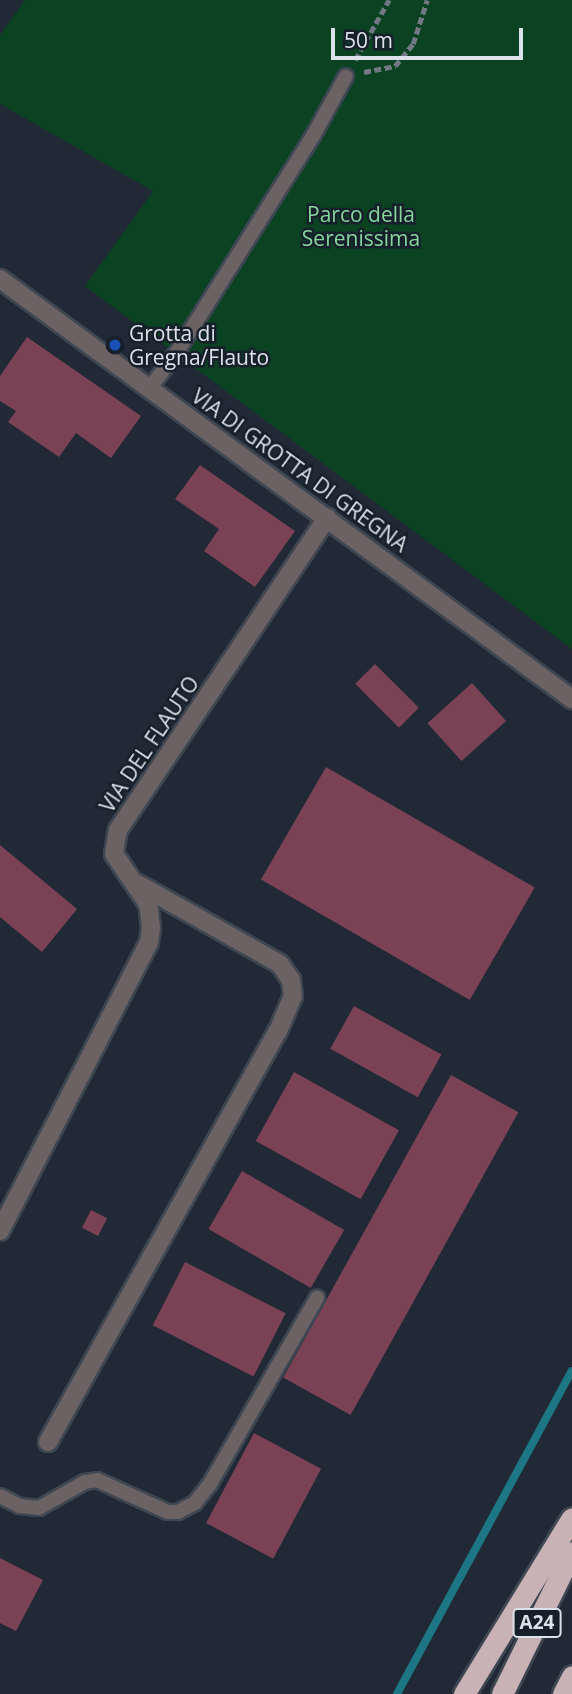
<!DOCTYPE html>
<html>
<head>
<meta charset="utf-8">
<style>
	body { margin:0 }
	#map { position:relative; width:572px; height:1694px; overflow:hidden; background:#202935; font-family:"Open Sans",sans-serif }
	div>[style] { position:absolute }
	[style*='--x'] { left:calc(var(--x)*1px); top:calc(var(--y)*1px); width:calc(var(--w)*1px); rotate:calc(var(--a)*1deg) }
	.green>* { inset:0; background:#0b4222 }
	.stream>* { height:8px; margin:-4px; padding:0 4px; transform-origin:4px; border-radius:4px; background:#1c7683 }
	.building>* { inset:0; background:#7b4255; transform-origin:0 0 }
	.path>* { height:4.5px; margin-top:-2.25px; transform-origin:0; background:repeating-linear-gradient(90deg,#727984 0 7px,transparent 0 10.5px) }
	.roads { filter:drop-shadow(2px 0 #3e4752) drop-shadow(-2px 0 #3e4752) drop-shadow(0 2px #3e4752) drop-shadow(0 -2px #3e4752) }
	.service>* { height:14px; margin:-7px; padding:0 7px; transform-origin:7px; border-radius:7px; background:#6b6264 }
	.minor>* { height:18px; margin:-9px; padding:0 9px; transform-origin:9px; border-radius:9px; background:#6b6264 }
	.tertiary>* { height:18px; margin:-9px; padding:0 9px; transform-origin:9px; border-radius:9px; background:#6b6264 }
	.motorway>* { height:21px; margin:-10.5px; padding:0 10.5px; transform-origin:10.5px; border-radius:10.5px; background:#c8b2b6 }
	.dots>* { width:19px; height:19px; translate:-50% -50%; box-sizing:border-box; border:4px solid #16202b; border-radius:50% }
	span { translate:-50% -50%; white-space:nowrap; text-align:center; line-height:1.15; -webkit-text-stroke:5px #16202b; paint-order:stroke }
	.shield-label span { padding:2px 5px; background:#16202b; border:2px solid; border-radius:5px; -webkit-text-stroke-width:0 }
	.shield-label { font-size:19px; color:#dce2ea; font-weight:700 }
	.park-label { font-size:21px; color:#86d59d }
	.poi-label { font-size:21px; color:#dce2ea }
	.left { translate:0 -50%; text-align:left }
	.street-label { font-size:21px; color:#dce2ea }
	.scale { position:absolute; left:331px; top:28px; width:192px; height:32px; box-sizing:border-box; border:4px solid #dce2ea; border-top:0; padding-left:9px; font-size:21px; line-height:24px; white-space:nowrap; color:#dce2ea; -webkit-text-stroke:5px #16202b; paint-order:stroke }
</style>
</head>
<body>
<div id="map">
	<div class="green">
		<i style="clip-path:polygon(25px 0,572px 0,572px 649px,85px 286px,153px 191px,0 104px,0 35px)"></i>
	</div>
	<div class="stream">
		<i style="--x:397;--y:1694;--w:367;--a:-61.6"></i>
	</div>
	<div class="building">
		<i style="clip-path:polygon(27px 337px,141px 416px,111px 458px,76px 433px,59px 457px,8px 422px,16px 411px,0 401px,0 376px)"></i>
		<i style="clip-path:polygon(200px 465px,295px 531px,255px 587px,204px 551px,219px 529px,175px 499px)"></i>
		<i style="left:375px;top:664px;width:62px;height:28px;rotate:45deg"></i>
		<i style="left:472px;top:683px;width:51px;height:60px;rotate:48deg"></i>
		<i style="left:326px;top:767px;width:241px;height:130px;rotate:30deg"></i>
		<i style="clip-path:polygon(0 845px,77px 909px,42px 952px,0 917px)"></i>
		<i style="left:354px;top:1006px;width:100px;height:49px;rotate:29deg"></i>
		<i style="left:294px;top:1072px;width:120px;height:79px;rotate:29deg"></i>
		<i style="left:451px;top:1075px;width:77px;height:346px;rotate:29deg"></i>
		<i style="left:242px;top:1171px;width:118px;height:67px;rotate:30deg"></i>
		<i style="left:91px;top:1210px;width:18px;height:20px;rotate:27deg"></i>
		<i style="left:185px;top:1262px;width:113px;height:71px;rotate:27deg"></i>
		<i style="left:254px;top:1433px;width:76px;height:102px;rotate:28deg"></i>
		<i style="clip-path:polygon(0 1558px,43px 1580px,16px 1631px,0 1623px)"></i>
	</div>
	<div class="path">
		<i style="--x:355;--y:60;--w:69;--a:-60.5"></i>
		<i style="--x:364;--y:72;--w:32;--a:-11"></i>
		<i style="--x:395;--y:66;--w:28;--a:-51"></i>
		<i style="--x:413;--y:44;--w:46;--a:-72.3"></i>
	</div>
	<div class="roads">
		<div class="service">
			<i style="--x:149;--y:389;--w:43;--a:-52.6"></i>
			<i style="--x:175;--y:355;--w:259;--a:-57.8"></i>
			<i style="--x:313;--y:136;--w:68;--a:-61.2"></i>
			<i style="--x:0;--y:1496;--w:22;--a:27"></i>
			<i style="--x:20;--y:1506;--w:19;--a:6"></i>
			<i style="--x:39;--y:1508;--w:53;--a:-29.5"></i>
			<i style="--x:85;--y:1482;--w:12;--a:-9"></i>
			<i style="--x:97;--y:1480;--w:78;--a:24.3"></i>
			<i style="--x:168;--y:1512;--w:10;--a:0"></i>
			<i style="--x:178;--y:1512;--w:19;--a:-28"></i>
			<i style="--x:195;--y:1503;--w:24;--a:-52"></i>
			<i style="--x:210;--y:1484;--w:215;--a:-60.1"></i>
		</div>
		<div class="minor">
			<i style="--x:0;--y:1231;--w:325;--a:-62.7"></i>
			<i style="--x:149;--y:942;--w:15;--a:-82"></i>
			<i style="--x:151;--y:927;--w:23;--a:-97"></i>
			<i style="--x:148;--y:904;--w:60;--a:-124.2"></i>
			<i style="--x:114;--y:854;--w:24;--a:-81"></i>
			<i style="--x:118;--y:830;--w:376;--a:-56.2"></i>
			<i style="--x:48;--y:1442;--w:471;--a:-60.8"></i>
			<i style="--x:278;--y:1031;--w:38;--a:-67"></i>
			<i style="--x:293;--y:996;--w:16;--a:-97"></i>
			<i style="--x:291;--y:980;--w:19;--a:-125"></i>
			<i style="--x:280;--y:964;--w:163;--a:-150.6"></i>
		</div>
		<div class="tertiary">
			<i style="--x:0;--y:279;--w:710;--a:36.29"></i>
		</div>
		<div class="motorway">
			<i style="--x:464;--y:1694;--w:206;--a:-58.5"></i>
			<i style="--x:502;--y:1694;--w:158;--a:-63.8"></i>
			<i style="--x:563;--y:1694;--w:20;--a:-63"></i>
		</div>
	</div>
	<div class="dots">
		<i style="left:115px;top:345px;background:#1a4fb4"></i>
	</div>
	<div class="shield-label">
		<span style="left:537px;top:1623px">A24</span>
	</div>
	<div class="park-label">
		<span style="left:361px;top:226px">Parco della<br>Serenissima</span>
	</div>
	<div class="poi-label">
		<span class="left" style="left:129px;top:345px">Grotta di<br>Gregna/Flauto</span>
	</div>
	<div class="street-label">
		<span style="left:300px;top:470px;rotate:36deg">VIA DI GROTTA DI GREGNA</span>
		<span style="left:149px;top:744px;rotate:-56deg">VIA DEL FLAUTO</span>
	</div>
	<div class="scale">50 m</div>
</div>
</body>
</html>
